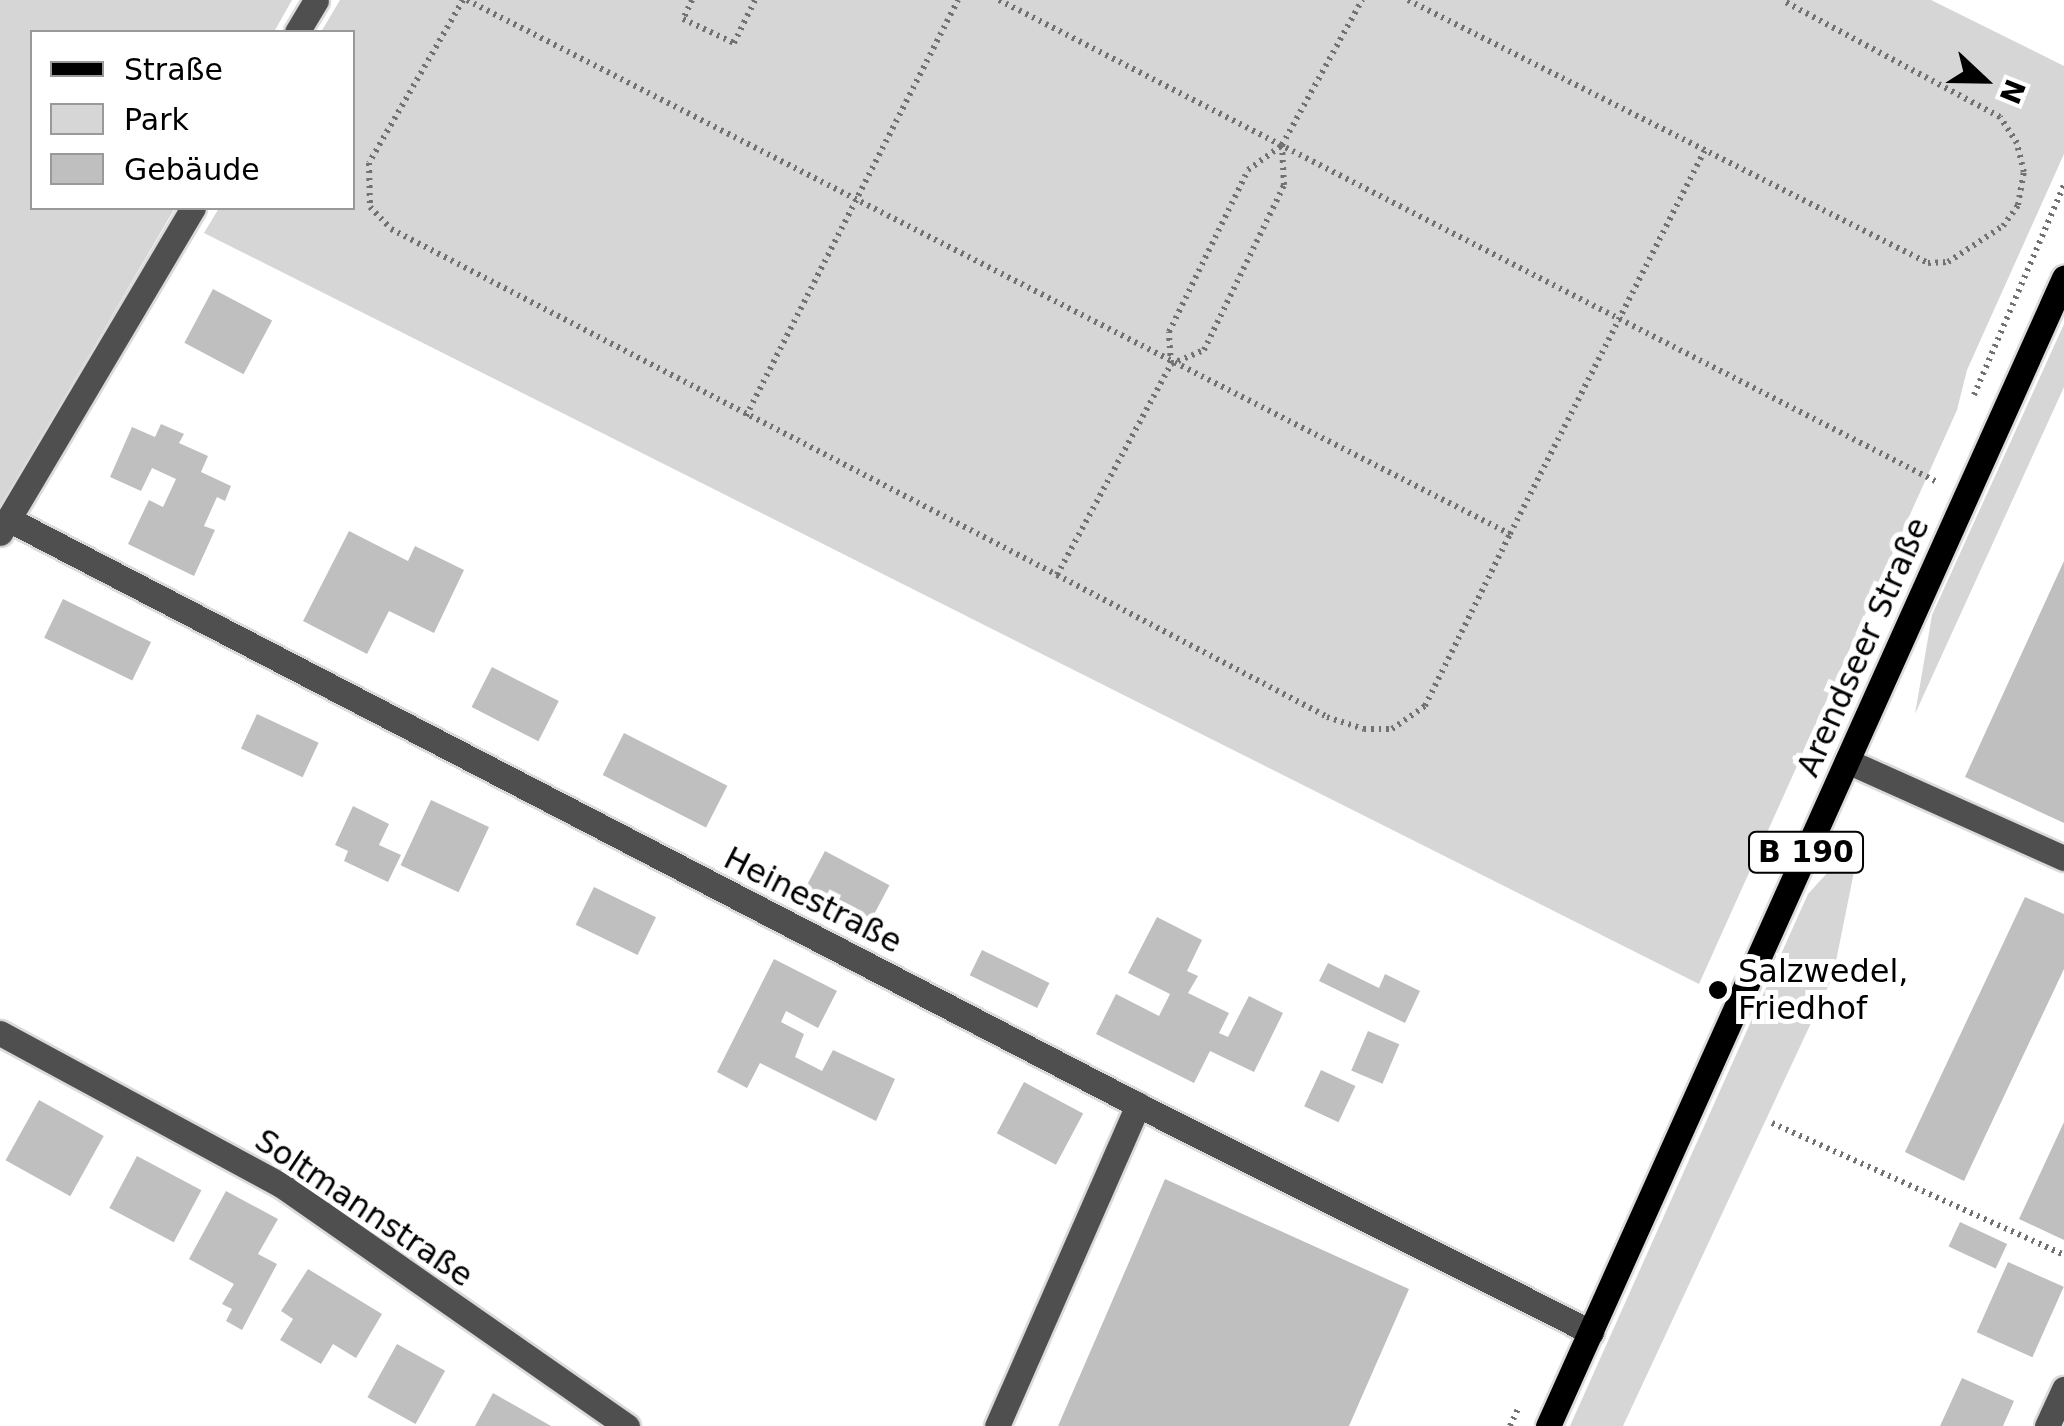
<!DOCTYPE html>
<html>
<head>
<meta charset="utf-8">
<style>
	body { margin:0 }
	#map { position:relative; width:2064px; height:1426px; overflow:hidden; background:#fff; font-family:"DejaVu Sans",sans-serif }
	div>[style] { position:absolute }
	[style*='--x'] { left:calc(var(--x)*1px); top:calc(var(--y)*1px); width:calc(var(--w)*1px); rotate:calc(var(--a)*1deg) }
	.green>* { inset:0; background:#d6d6d6 }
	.building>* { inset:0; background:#bfbfbf; transform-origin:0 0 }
	.path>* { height:6px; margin-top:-3px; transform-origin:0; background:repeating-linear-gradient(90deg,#717171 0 2.5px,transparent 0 7.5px) }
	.roads { filter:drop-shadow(2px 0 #dbdbdb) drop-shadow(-2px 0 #dbdbdb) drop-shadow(0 2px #dbdbdb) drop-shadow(0 -2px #dbdbdb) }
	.minor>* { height:25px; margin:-12.5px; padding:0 12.5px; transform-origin:12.5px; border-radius:12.5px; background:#4f4f4f }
	.major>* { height:25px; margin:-12.5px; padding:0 12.5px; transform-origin:12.5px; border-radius:12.5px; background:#000 }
	.dots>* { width:28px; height:28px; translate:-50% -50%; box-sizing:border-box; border:5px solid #fff; border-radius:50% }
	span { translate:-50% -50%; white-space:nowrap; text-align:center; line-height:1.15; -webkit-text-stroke:10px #fff; paint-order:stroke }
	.shield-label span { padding:2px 8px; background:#fff; border:2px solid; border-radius:8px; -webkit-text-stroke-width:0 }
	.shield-label { font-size:30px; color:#000; font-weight:700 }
	.street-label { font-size:32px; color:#000 }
	.poi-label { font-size:32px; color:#000 }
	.left { translate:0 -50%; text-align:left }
	.legend { position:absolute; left:30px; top:30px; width:325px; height:180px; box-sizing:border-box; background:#fff; border:2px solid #999; margin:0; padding:12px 18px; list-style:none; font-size:30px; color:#000 }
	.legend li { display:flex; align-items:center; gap:20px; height:50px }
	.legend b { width:50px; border:2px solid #999 }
	.north { position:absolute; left:1934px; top:30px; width:100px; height:100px; -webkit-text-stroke:8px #fff; paint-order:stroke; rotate:112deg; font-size:28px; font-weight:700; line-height:40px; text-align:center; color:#000 }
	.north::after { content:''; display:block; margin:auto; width:35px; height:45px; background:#000; clip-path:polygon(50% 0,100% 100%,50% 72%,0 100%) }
</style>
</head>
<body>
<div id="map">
	<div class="green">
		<i style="clip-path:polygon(0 0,292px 0,274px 32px,32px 32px,32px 208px,175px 208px,0 507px)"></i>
		<i style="clip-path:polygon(340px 0,1931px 0,2064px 66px,2064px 154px,1967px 370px,1957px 410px,1699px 984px,204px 233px,219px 208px,352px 208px,352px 32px,321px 32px)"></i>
		<i style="clip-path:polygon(2064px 324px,2064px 387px,1915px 714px,1932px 615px)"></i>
		<i style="clip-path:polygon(1858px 852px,1833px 976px,1623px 1426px,1570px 1426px,1808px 894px,1839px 860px)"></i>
	</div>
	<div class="building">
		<i style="left:213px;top:289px;width:67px;height:61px;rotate:28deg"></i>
		<i style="clip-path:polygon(161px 424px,184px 434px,179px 443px,208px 456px,201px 472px,231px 486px,225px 501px,217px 497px,204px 526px,215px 530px,194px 576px,128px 544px,149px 500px,163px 507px,176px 479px,152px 468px,141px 491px,110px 477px,132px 427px,155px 437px)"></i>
		<i style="clip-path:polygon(349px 531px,408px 561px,415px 546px,464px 570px,434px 633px,389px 611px,367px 654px,303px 621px)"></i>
		<i style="clip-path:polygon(2064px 561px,2064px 823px,1965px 777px)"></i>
		<i style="left:63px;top:599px;width:98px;height:43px;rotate:26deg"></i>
		<i style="left:492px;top:667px;width:75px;height:45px;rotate:27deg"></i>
		<i style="left:257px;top:714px;width:68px;height:38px;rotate:25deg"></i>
		<i style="left:624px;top:733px;width:116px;height:47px;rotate:27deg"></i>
		<i style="left:431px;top:800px;width:64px;height:72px;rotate:25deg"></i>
		<i style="clip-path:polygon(353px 806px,389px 824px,379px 845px,401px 855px,388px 882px,344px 861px,348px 851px,335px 845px)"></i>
		<i style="left:825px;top:851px;width:73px;height:45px;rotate:28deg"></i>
		<i style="left:594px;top:887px;width:69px;height:42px;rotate:26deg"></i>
		<i style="clip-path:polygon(2025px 897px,2064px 914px,2064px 969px,1964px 1181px,1905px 1152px)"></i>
		<i style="clip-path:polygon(1157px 917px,1202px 940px,1187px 971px,1198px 976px,1188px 993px,1229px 1013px,1219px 1033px,1228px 1037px,1249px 996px,1283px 1013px,1254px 1072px,1210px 1051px,1194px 1083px,1096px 1034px,1116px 994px,1159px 1016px,1170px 994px,1128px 973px)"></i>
		<i style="left:982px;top:950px;width:75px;height:28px;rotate:26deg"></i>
		<i style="clip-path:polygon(774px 959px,837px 991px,818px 1028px,786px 1011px,781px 1022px,804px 1034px,795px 1057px,822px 1071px,833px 1050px,895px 1079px,876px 1121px,760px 1063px,747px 1088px,717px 1072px)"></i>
		<i style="clip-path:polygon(1328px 963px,1379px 988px,1385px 974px,1420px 991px,1405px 1023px,1319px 981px)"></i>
		<i style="left:1368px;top:1031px;width:34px;height:43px;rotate:23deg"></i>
		<i style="left:1321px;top:1070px;width:38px;height:40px;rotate:25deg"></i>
		<i style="left:1024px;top:1082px;width:67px;height:58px;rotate:28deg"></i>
		<i style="left:39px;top:1100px;width:74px;height:69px;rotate:29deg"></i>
		<i style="clip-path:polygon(2064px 1122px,2064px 1240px,2019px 1219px)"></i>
		<i style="left:137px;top:1156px;width:73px;height:59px;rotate:28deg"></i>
		<i style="clip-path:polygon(1165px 1179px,1409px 1289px,1349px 1426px,1058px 1426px)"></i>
		<i style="clip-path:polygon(226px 1191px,278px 1219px,258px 1254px,277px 1264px,242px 1330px,226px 1321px,232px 1309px,222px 1304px,234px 1284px,189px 1259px)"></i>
		<i style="left:1960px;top:1222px;width:52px;height:27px;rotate:25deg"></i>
		<i style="left:2008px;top:1262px;width:61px;height:77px;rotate:24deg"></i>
		<i style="clip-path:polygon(308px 1269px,382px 1314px,356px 1358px,333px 1344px,321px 1364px,280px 1340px,293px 1319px,281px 1311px)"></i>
		<i style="left:397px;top:1344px;width:55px;height:61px;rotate:29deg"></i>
		<i style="clip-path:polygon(1962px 1378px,2014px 1401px,2003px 1426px,1940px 1426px)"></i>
		<i style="clip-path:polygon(493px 1393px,551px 1426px,475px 1426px)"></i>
	</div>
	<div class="path">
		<i style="--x:463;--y:0;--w:188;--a:120"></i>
		<i style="--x:369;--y:163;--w:44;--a:88.7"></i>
		<i style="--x:370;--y:207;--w:30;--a:46"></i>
		<i style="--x:391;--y:229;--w:751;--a:27.45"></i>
		<i style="--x:1057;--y:575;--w:240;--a:-61.6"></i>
		<i style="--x:1171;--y:364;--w:36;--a:-23"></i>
		<i style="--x:1204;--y:350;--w:183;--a:-64.1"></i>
		<i style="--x:1284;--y:185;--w:40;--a:-92.9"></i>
		<i style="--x:1282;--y:145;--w:166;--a:-61.1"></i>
		<i style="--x:467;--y:0;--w:1172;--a:27.11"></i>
		<i style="--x:1510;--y:534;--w:431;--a:-63.1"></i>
		<i style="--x:692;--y:0;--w:21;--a:115"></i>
		<i style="--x:683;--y:19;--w:56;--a:25.2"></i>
		<i style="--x:734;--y:43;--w:48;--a:-64"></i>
		<i style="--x:999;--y:0;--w:1057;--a:27.2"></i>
		<i style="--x:1408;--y:0;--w:583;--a:26.83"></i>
		<i style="--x:1928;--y:263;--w:20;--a:-3"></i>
		<i style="--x:1948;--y:262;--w:66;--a:-33.2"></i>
		<i style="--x:2003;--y:226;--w:26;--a:-54"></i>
		<i style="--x:2018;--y:205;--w:34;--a:-80"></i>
		<i style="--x:2024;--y:172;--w:30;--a:-104"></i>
		<i style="--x:2017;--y:143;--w:31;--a:-123"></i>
		<i style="--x:2000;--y:117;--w:247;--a:-151.8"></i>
		<i style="--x:1171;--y:363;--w:31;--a:-94"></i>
		<i style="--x:1169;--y:332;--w:180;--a:-64"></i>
		<i style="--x:1248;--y:170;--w:41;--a:-36"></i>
		<i style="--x:1974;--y:395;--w:228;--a:-66.8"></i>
		<i style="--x:746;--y:416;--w:467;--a:-63"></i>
		<i style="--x:1057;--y:575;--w:305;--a:27.7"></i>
		<i style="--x:1327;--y:717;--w:39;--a:18"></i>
		<i style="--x:1364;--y:729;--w:28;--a:0"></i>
		<i style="--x:1392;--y:729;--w:40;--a:-34.9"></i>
		<i style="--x:1425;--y:706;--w:192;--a:-63.7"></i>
		<i style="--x:1772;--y:1123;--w:320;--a:24.3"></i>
		<i style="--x:1510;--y:1426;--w:19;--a:-65"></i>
	</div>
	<div class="roads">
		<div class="minor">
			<i style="--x:297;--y:32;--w:37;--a:-59"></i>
			<i style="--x:8;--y:519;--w:1273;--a:27.41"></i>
			<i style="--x:1138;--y:1105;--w:507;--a:26.62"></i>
			<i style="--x:0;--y:533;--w:378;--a:-59.3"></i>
			<i style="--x:1847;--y:761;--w:238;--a:24.1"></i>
			<i style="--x:0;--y:1033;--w:319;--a:28.4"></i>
			<i style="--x:281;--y:1185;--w:422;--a:34.9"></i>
			<i style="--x:997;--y:1426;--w:351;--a:-66.3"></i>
			<i style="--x:2047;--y:1426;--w:41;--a:-65.3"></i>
		</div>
		<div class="major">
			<i style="--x:1548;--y:1426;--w:1259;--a:-65.8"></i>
		</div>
	</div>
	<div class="dots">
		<i style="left:1718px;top:990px;background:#000"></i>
	</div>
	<div class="shield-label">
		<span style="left:1806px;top:852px">B 190</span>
	</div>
	<div class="street-label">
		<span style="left:1863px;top:647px;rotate:-66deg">Arendseer Straße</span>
		<span style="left:813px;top:900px;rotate:27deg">Heinestraße</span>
		<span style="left:364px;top:1208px;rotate:34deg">Soltmannstraße</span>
	</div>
	<div class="poi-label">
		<span class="left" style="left:1738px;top:990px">Salzwedel,<br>Friedhof</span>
	</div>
	<ul class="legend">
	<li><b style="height:12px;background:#000"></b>Straße</li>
	<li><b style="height:28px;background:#d6d6d6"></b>Park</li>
	<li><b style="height:28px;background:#bfbfbf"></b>Gebäude</li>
	</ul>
	<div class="north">N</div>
</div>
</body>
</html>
